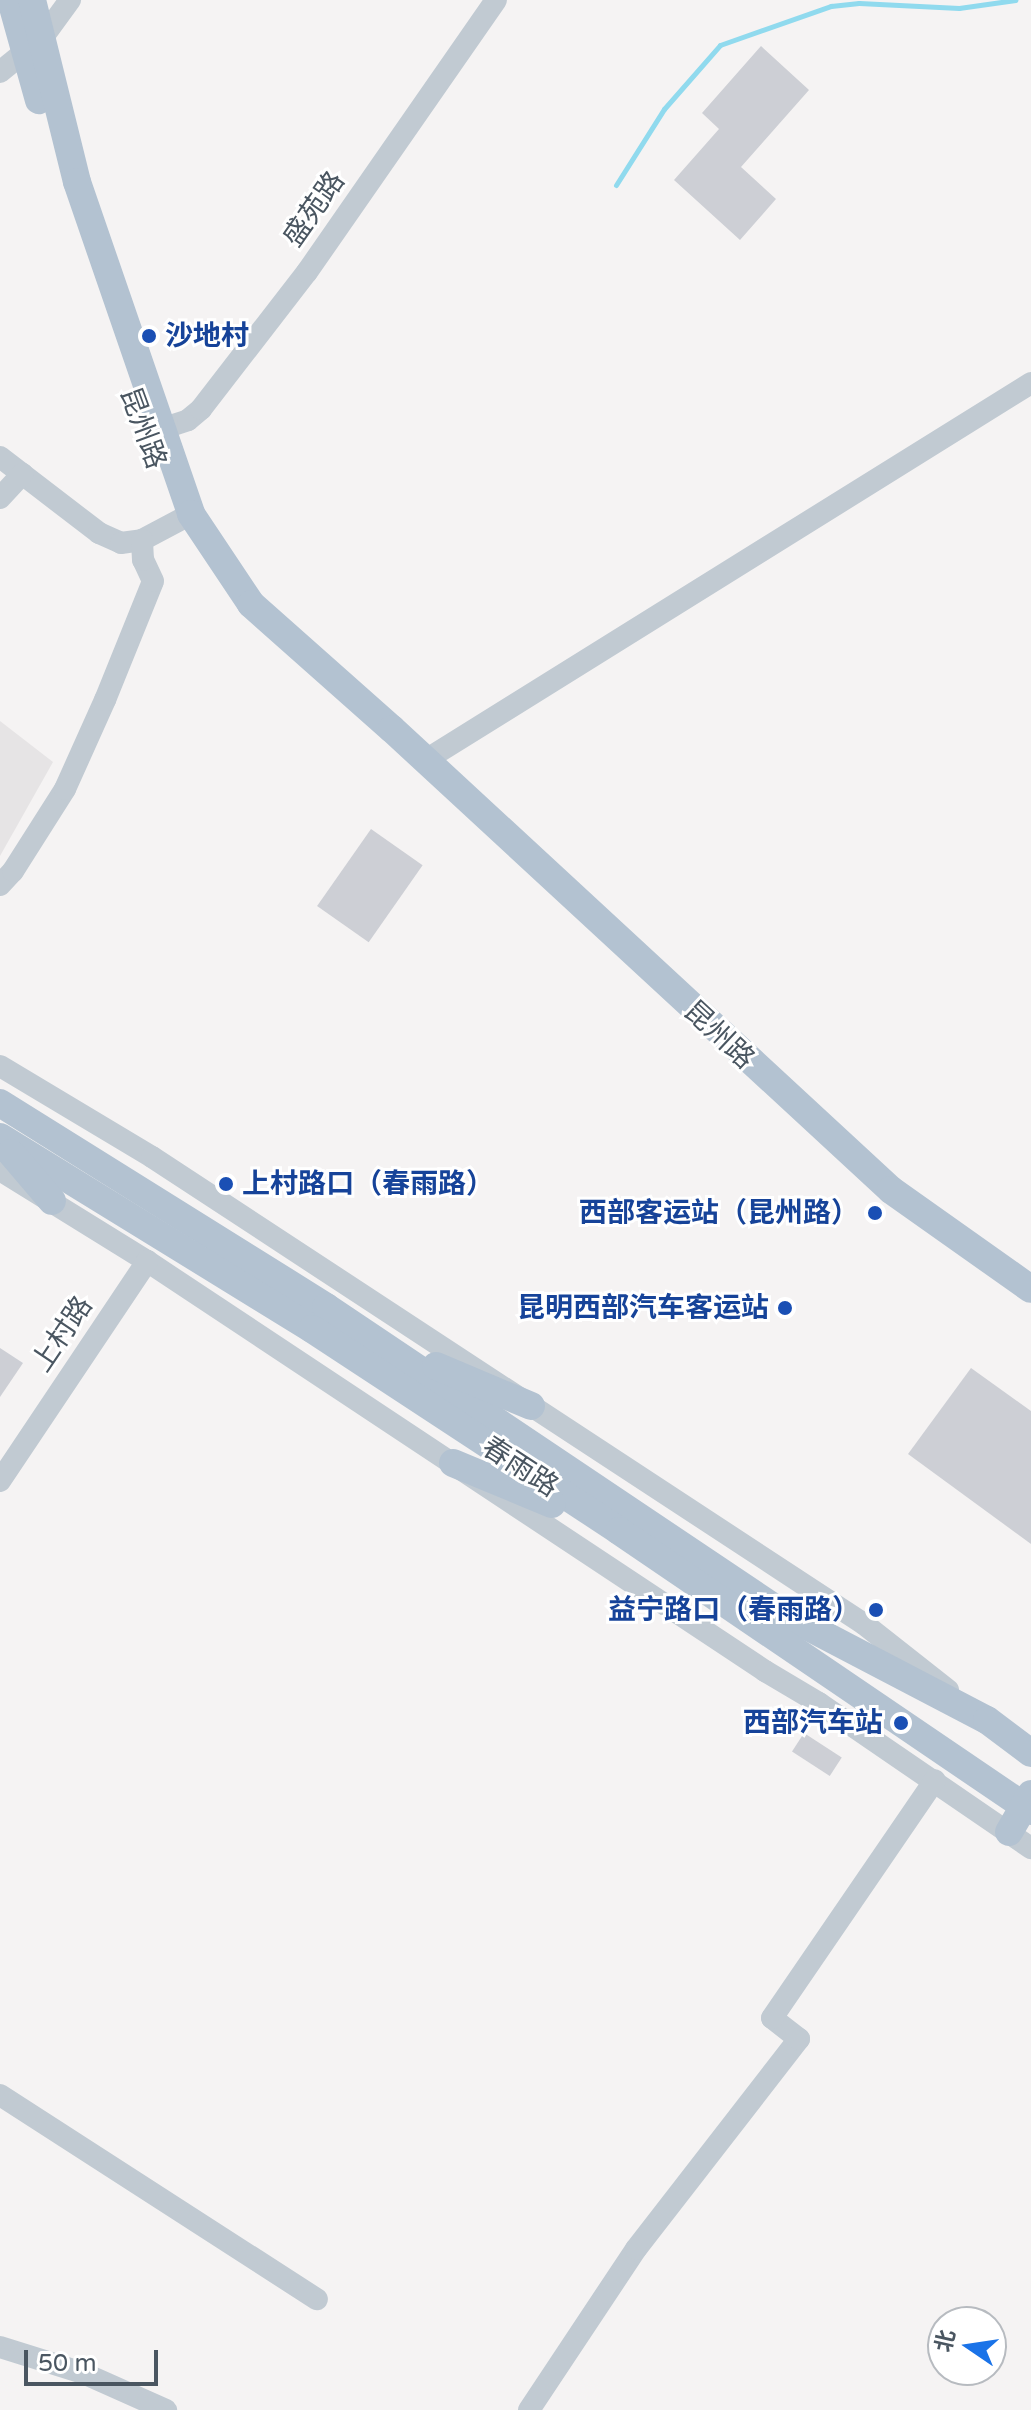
<!DOCTYPE html>
<html>
<head>
<meta charset="utf-8">
<style>
	body { margin:0 }
	#map { position:relative; width:1031px; height:2410px; overflow:hidden; background:#f5f3f3; font-family:"Varela Round","Noto Sans SC",sans-serif }
	div>[style] { position:absolute }
	[style*='--x'] { left:calc(var(--x)*1px); top:calc(var(--y)*1px); width:calc(var(--w)*1px); rotate:calc(var(--a)*1deg) }
	.education>* { inset:0; background:#e6e4e5 }
	.stream>* { height:5px; margin:-2.5px; padding:0 2.5px; transform-origin:2.5px; border-radius:2.5px; background:#90daee }
	.building>* { inset:0; background:#cdcfd5; transform-origin:0 0 }
	.minor>* { height:22px; margin:-11px; padding:0 11px; transform-origin:11px; border-radius:11px; background:#c1cad2 }
	.major>* { height:28px; margin:-14px; padding:0 14px; transform-origin:14px; border-radius:14px; background:#b3c2d1 }
	.dots>* { width:22px; height:22px; translate:-50% -50%; box-sizing:border-box; border:4px solid #fff; border-radius:50% }
	span { translate:-50% -50%; white-space:nowrap; text-align:center; line-height:1.15; -webkit-text-stroke:6px #fff; paint-order:stroke }
	.street-label { font-size:28px; color:#4a5661 }
	.transit-label { font-size:28px; color:#164399; font-weight:700 }
	.left { translate:0 -50%; text-align:left }
	.right { translate:-100% -50%; text-align:right }
	.north { position:absolute; left:927px; top:2306px; width:80px; height:80px; box-sizing:border-box; background:#fff; border:2px solid #b7bbc0; border-radius:50%; rotate:283deg; font-size:22px; font-weight:700; line-height:32px; text-align:center; color:#4a5661 }
	.north::after { content:''; display:block; margin:auto; width:28px; height:36px; background:#1a73e8; clip-path:polygon(50% 0,100% 100%,50% 72%,0 100%) }
	.scale { position:absolute; left:24px; top:2350px; width:134px; height:36px; box-sizing:border-box; border:4px solid #4a5661; border-top:0; padding-left:10px; font-size:24px; line-height:28px; white-space:nowrap; color:#4a5661; -webkit-text-stroke:6px #fff; paint-order:stroke }
</style>
</head>
<body>
<div id="map">
	<div class="education">
		<i style="clip-path:polygon(0 721px,53px 762px,0 856px)"></i>
	</div>
	<div class="stream">
		<i style="--x:616;--y:185;--w:90;--a:-57.7"></i>
		<i style="--x:664;--y:109;--w:85;--a:-48.8"></i>
		<i style="--x:720;--y:45;--w:118;--a:-19.4"></i>
		<i style="--x:831;--y:6;--w:28;--a:-6"></i>
		<i style="--x:859;--y:3;--w:100;--a:2.9"></i>
		<i style="--x:959;--y:8;--w:57;--a:-8.1"></i>
	</div>
	<div class="building">
		<i style="clip-path:polygon(761px 46px,809px 90px,741px 167px,776px 199px,740px 240px,674px 180px,719px 129px,702px 113px)"></i>
		<i style="left:371px;top:829px;width:63px;height:94px;rotate:35deg"></i>
		<i style="clip-path:polygon(0 1348px,23px 1363px,0 1397px)"></i>
		<i style="clip-path:polygon(971px 1368px,1031px 1411px,1031px 1544px,908px 1454px)"></i>
		<i style="left:804px;top:1733px;width:45px;height:22px;rotate:33deg"></i>
	</div>
	<div class="minor">
		<i style="--x:0;--y:72;--w:55;--a:-39.1"></i>
		<i style="--x:43;--y:37;--w:46;--a:-53.9"></i>
		<i style="--x:161;--y:429;--w:28;--a:-18"></i>
		<i style="--x:188;--y:420;--w:17;--a:-40"></i>
		<i style="--x:201;--y:409;--w:173;--a:-52.3"></i>
		<i style="--x:307;--y:272;--w:331;--a:-55.2"></i>
		<i style="--x:0;--y:457;--w:125;--a:37.5"></i>
		<i style="--x:99;--y:533;--w:24;--a:24"></i>
		<i style="--x:121;--y:543;--w:21;--a:-8"></i>
		<i style="--x:142;--y:540;--w:55;--a:-28"></i>
		<i style="--x:0;--y:498;--w:33;--a:-47"></i>
		<i style="--x:424;--y:761;--w:715;--a:-31.91"></i>
		<i style="--x:0;--y:885;--w:19;--a:-47"></i>
		<i style="--x:13;--y:871;--w:97;--a:-57.6"></i>
		<i style="--x:65;--y:789;--w:98;--a:-65.8"></i>
		<i style="--x:105;--y:700;--w:128;--a:-68"></i>
		<i style="--x:153;--y:581;--w:23;--a:-115"></i>
		<i style="--x:143;--y:560;--w:20;--a:-93"></i>
		<i style="--x:0;--y:1066;--w:177;--a:30.9"></i>
		<i style="--x:152;--y:1157;--w:851;--a:33.26"></i>
		<i style="--x:864;--y:1624;--w:107;--a:38.2"></i>
		<i style="--x:0;--y:1170;--w:173;--a:31.8"></i>
		<i style="--x:147;--y:1261;--w:742;--a:33.56"></i>
		<i style="--x:765;--y:1671;--w:63;--a:30.7"></i>
		<i style="--x:819;--y:1703;--w:257;--a:34.4"></i>
		<i style="--x:0;--y:1481;--w:265;--a:-56.2"></i>
		<i style="--x:0;--y:2095;--w:377;--a:32.8"></i>
		<i style="--x:0;--y:2347;--w:87;--a:17.4"></i>
		<i style="--x:83;--y:2373;--w:91;--a:24"></i>
		<i style="--x:529;--y:2410;--w:193;--a:-56.4"></i>
		<i style="--x:636;--y:2249;--w:266;--a:-52.2"></i>
		<i style="--x:799;--y:2039;--w:34;--a:-142"></i>
		<i style="--x:772;--y:2018;--w:288;--a:-55.6"></i>
	</div>
	<div class="major">
		<i style="--x:11;--y:0;--w:104;--a:74.4"></i>
		<i style="--x:32;--y:0;--w:187;--a:76.1"></i>
		<i style="--x:77;--y:182;--w:351;--a:71"></i>
		<i style="--x:191;--y:514;--w:108;--a:56.3"></i>
		<i style="--x:251;--y:604;--w:188;--a:41.6"></i>
		<i style="--x:392;--y:729;--w:679;--a:42.73"></i>
		<i style="--x:891;--y:1190;--w:171;--a:35.3"></i>
		<i style="--x:0;--y:1103;--w:385;--a:32"></i>
		<i style="--x:326;--y:1307;--w:549;--a:33.86"></i>
		<i style="--x:782;--y:1613;--w:231;--a:27.6"></i>
		<i style="--x:987;--y:1720;--w:55;--a:36.9"></i>
		<i style="--x:0;--y:1137;--w:366;--a:31.6"></i>
		<i style="--x:312;--y:1329;--w:367;--a:33.3"></i>
		<i style="--x:619;--y:1531;--w:498;--a:34.2"></i>
		<i style="--x:11;--y:1153;--w:63;--a:49.5"></i>
		<i style="--x:436;--y:1366;--w:103;--a:22.8"></i>
		<i style="--x:453;--y:1463;--w:107;--a:22.5"></i>
		<i style="--x:1009;--y:1832;--w:44;--a:-59.9"></i>
	</div>
	<div class="dots">
		<i style="left:149px;top:336px;background:#1a4fb4"></i>
		<i style="left:226px;top:1184px;background:#1a4fb4"></i>
		<i style="left:875px;top:1213px;background:#1a4fb4"></i>
		<i style="left:785px;top:1308px;background:#1a4fb4"></i>
		<i style="left:876px;top:1610px;background:#1a4fb4"></i>
		<i style="left:901px;top:1723px;background:#1a4fb4"></i>
	</div>
	<div class="street-label">
		<span style="left:314px;top:209px;rotate:-55deg">盛苑路</span>
		<span style="left:143px;top:428px;rotate:70deg">昆州路</span>
		<span style="left:719px;top:1035px;rotate:43deg">昆州路</span>
		<span style="left:62px;top:1334px;rotate:-56deg">上村路</span>
		<span style="left:520px;top:1467px;rotate:33deg">春雨路</span>
	</div>
	<div class="transit-label">
		<span class="left" style="left:165px;top:336px">沙地村</span>
		<span class="left" style="left:242px;top:1184px">上村路口（春雨路）</span>
		<span class="right" style="left:859px;top:1213px">西部客运站（昆州路）</span>
		<span class="right" style="left:769px;top:1308px">昆明西部汽车客运站</span>
		<span class="right" style="left:860px;top:1610px">益宁路口（春雨路）</span>
		<span class="right" style="left:883px;top:1723px">西部汽车站</span>
	</div>
	<div class="north">北</div>
	<div class="scale">50 m</div>
</div>
</body>
</html>
